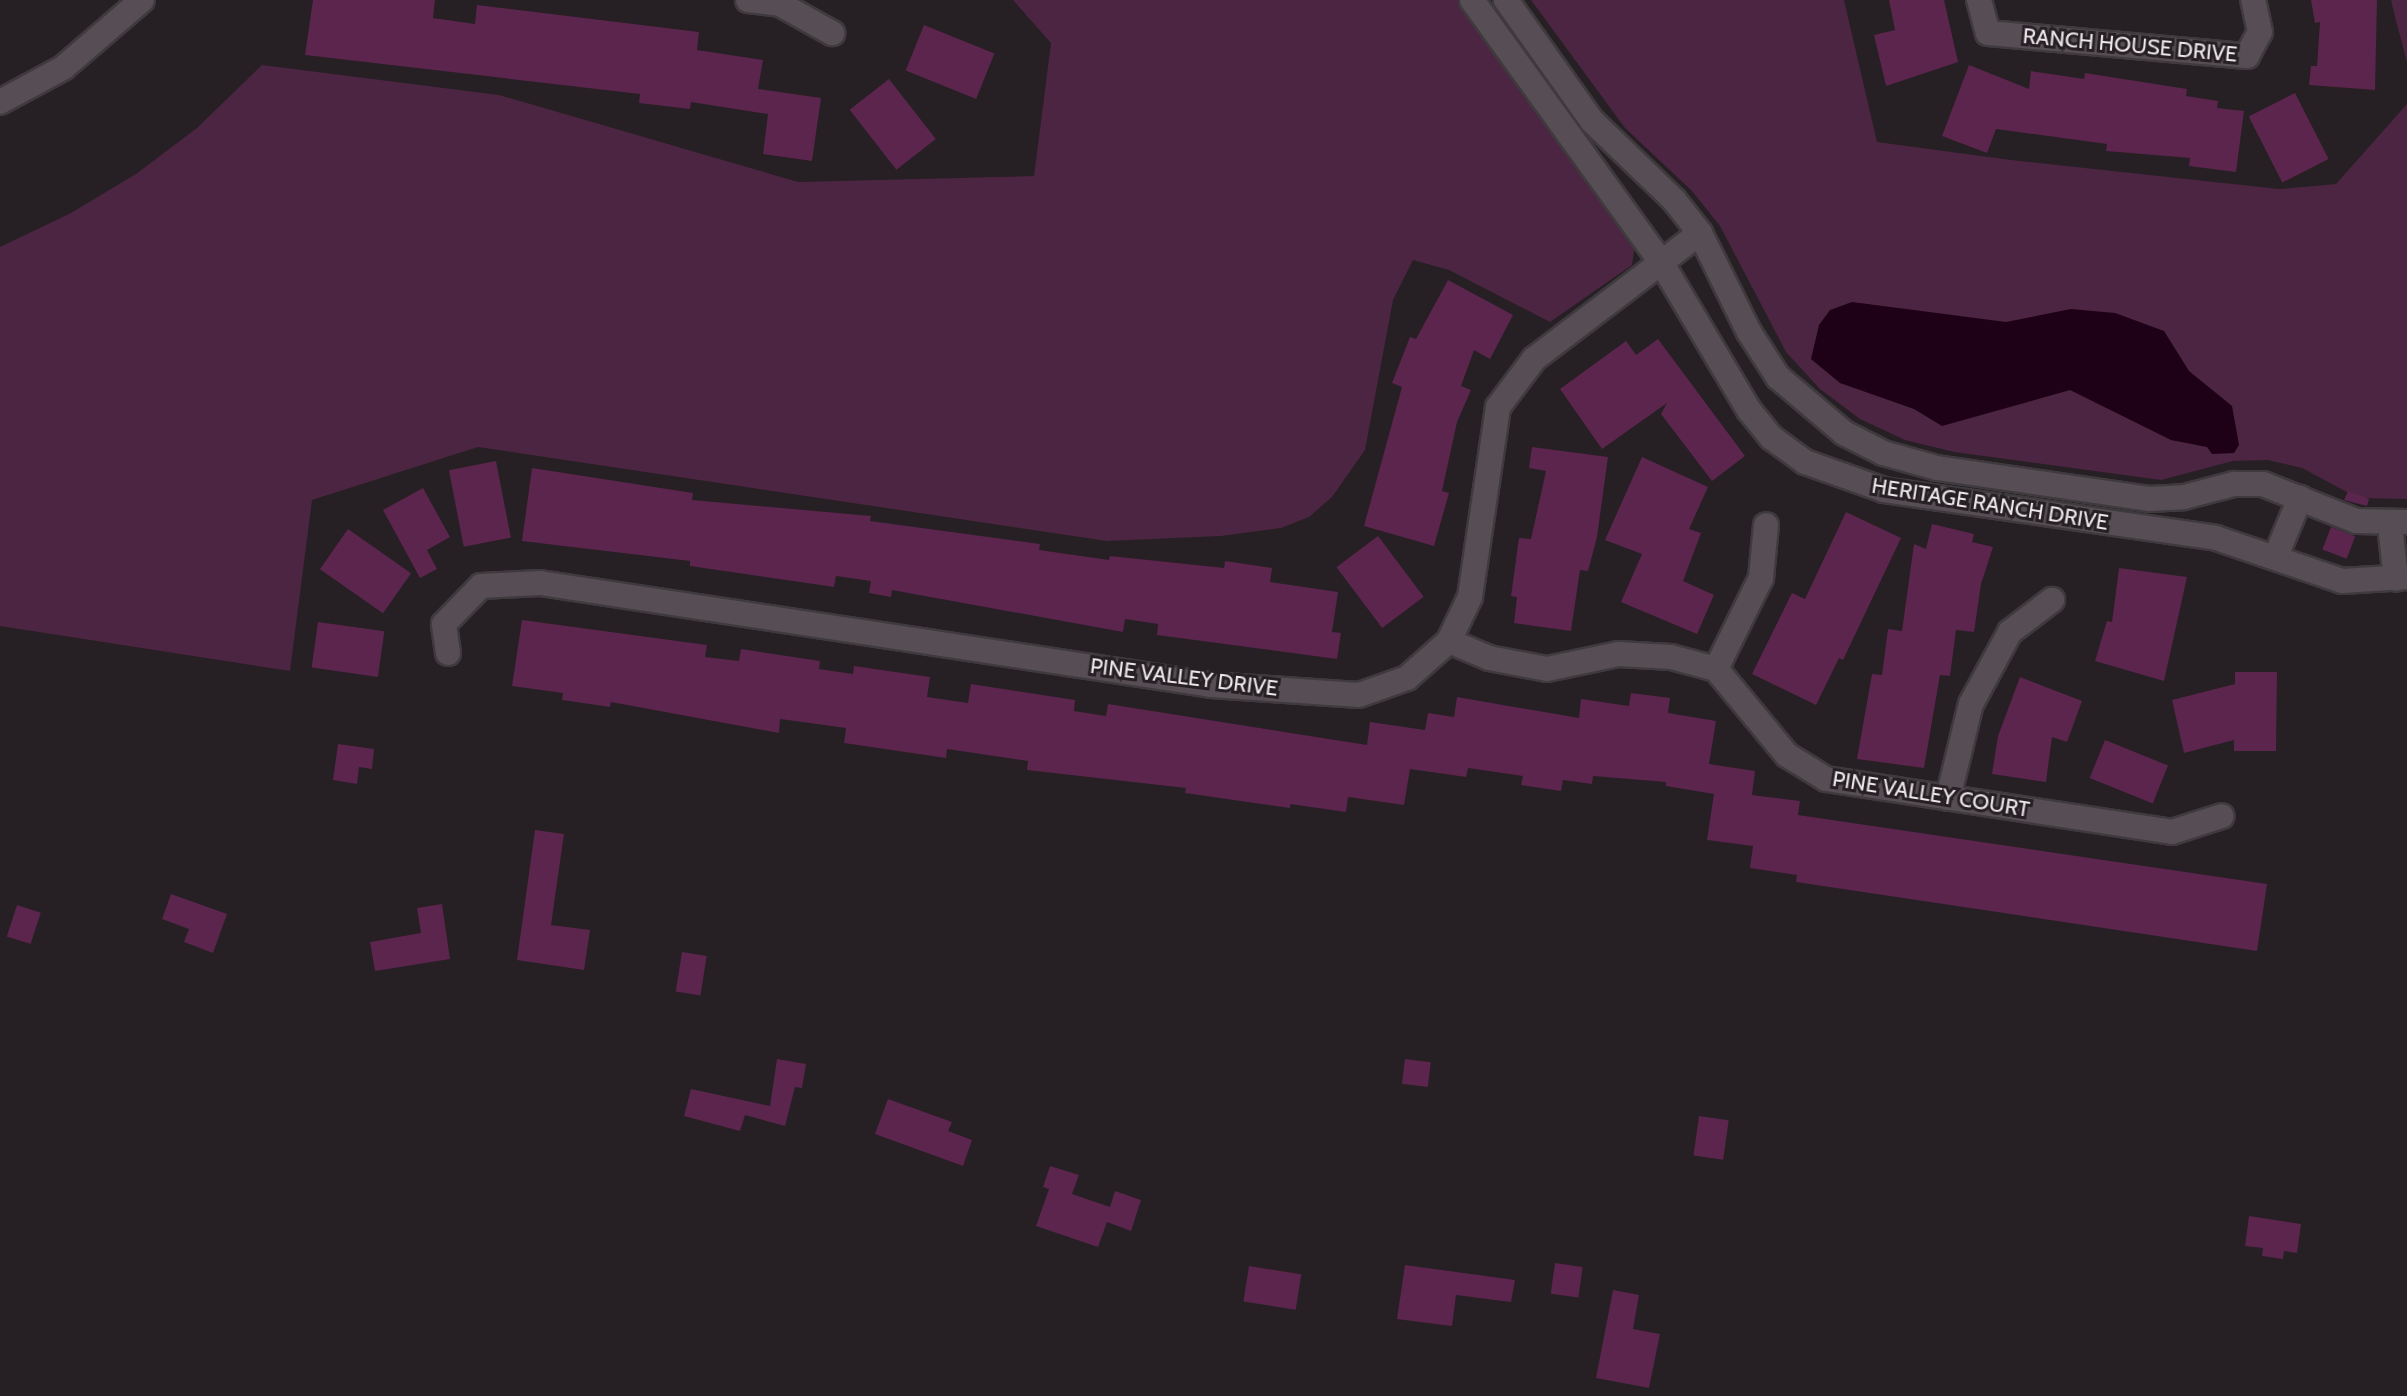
<!DOCTYPE html>
<html>
<head>
<meta charset="utf-8">
<style>
	body { margin:0 }
	#map { position:relative; width:2407px; height:1396px; overflow:hidden; background:#261f23; font-family:Cabin,sans-serif }
	div>[style] { position:absolute }
	[style*='--x'] { left:calc(var(--x)*1px); top:calc(var(--y)*1px); width:calc(var(--w)*1px); rotate:calc(var(--a)*1deg) }
	.green>* { inset:0; background:#4b2541 }
	.water>* { inset:0; background:#1e0017 }
	.building>* { inset:0; background:#5b254d; transform-origin:0 0 }
	.roads { filter:drop-shadow(2px 0 #3f3a3d) drop-shadow(-2px 0 #3f3a3d) drop-shadow(0 2px #3f3a3d) drop-shadow(0 -2px #3f3a3d) }
	.minor>* { height:24px; margin:-12px; padding:0 12px; transform-origin:12px; border-radius:12px; background:#564e54 }
	span { translate:-50% -50%; white-space:nowrap; text-align:center; line-height:1.15; -webkit-text-stroke:6px #261f23; paint-order:stroke }
	.street-label { font-size:22px; color:#ebe6e9 }
</style>
</head>
<body>
<div id="map">
	<div class="green">
		<i style="clip-path:polygon(1013px 0,1458px 0,1635px 244px,1632px 265px,1550px 322px,1449px 270px,1413px 260px,1393px 300px,1365px 450px,1332px 497px,1309px 517px,1281px 528px,1221px 536px,1107px 541px,478px 447px,312px 500px,290px 671px,0 626px,0 247px,71px 213px,136px 174px,197px 128px,262px 65px,499px 95px,798px 182px,1034px 176px,1051px 43px)"></i>
		<i style="clip-path:polygon(1531px 0,1844px 0,1877px 142px,2011px 160px,2279px 189px,2336px 184px,2407px 104px,2407px 499px,2358px 498px,2302px 468px,2268px 460px,2233px 461px,2161px 480px,1954px 452px,1905px 440px,1860px 419px,1820px 389px,1786px 352px,1720px 226px,1692px 191px,1625px 128px)"></i>
		<i style="clip-path:polygon(2391px 0,2407px 0,2407px 62px,2395px 17px)"></i>
	</div>
	<div class="water">
		<i style="clip-path:polygon(1852px 302px,2006px 322px,2071px 309px,2115px 313px,2164px 331px,2189px 371px,2232px 406px,2239px 445px,2234px 453px,2212px 454px,2207px 447px,2171px 440px,2070px 390px,1942px 426px,1914px 409px,1840px 383px,1811px 359px,1819px 325px,1830px 310px)"></i>
	</div>
	<div class="building">
		<i style="clip-path:polygon(313px 0,435px 0,433px 18px,475px 24px,477px 5px,699px 32px,697px 50px,763px 60px,758px 89px,821px 98px,812px 161px,763px 154px,768px 114px,691px 102px,690px 109px,639px 103px,640px 94px,305px 55px)"></i>
		<i style="clip-path:polygon(1889px 0,1944px 0,1958px 62px,1886px 86px,1874px 35px,1895px 30px)"></i>
		<i style="clip-path:polygon(2311px 0,2377px 0,2375px 90px,2309px 85px,2311px 66px,2317px 66px,2320px 22px,2315px 23px)"></i>
		<i style="left:924px;top:25px;width:76px;height:49px;rotate:22deg"></i>
		<i style="clip-path:polygon(1969px 65px,2029px 89px,2031px 71px,2084px 79px,2085px 73px,2187px 89px,2186px 96px,2218px 101px,2217px 108px,2244px 111px,2236px 172px,2189px 166px,2190px 158px,2106px 151px,2107px 144px,1996px 129px,1987px 153px,1942px 136px)"></i>
		<i style="left:889px;top:79px;width:76px;height:50px;rotate:52deg"></i>
		<i style="left:2295px;top:93px;width:74px;height:52px;rotate:63deg"></i>
		<i style="clip-path:polygon(1448px 280px,1513px 315px,1490px 359px,1474px 350px,1461px 386px,1471px 390px,1457px 422px,1442px 491px,1449px 493px,1434px 546px,1364px 526px,1402px 387px,1392px 383px,1410px 337px,1416px 339px)"></i>
		<i style="clip-path:polygon(1658px 339px,1745px 456px,1712px 481px,1661px 414px,1667px 403px,1602px 449px,1560px 389px,1626px 341px,1636px 355px)"></i>
		<i style="clip-path:polygon(1532px 447px,1608px 457px,1597px 537px,1588px 571px,1580px 570px,1571px 631px,1514px 623px,1517px 597px,1511px 596px,1519px 538px,1531px 539px,1546px 471px,1529px 468px)"></i>
		<i style="clip-path:polygon(1642px 457px,1708px 487px,1689px 529px,1701px 533px,1683px 581px,1714px 595px,1697px 634px,1621px 602px,1642px 554px,1605px 540px)"></i>
		<i style="left:496px;top:461px;width:78px;height:48px;rotate:79deg"></i>
		<i style="clip-path:polygon(532px 468px,693px 493px,692px 500px,871px 516px,870px 521px,1040px 544px,1039px 550px,1109px 560px,1110px 556px,1224px 568px,1225px 561px,1272px 568px,1270px 582px,1338px 592px,1332px 632px,1341px 633px,1337px 659px,1157px 635px,1158px 624px,1125px 619px,1123px 632px,892px 590px,891px 597px,869px 593px,871px 581px,836px 576px,834px 587px,690px 566px,690px 561px,522px 541px)"></i>
		<i style="clip-path:polygon(423px 488px,450px 537px,427px 550px,437px 569px,420px 578px,383px 510px)"></i>
		<i style="clip-path:polygon(2348px 491px,2369px 499px,2367px 506px,2344px 500px)"></i>
		<i style="clip-path:polygon(1846px 512px,1901px 538px,1843px 660px,1839px 658px,1816px 705px,1752px 674px,1792px 593px,1805px 599px)"></i>
		<i style="clip-path:polygon(1932px 524px,1974px 534px,1972px 542px,1993px 547px,1981px 584px,1974px 632px,1956px 630px,1950px 676px,1940px 675px,1924px 768px,1857px 759px,1872px 674px,1882px 675px,1888px 629px,1902px 631px,1914px 544px,1926px 549px)"></i>
		<i style="left:2331px;top:527px;width:26px;height:24px;rotate:21deg"></i>
		<i style="left:348px;top:529px;width:77px;height:49px;rotate:35deg"></i>
		<i style="left:1378px;top:536px;width:76px;height:52px;rotate:53deg"></i>
		<i style="clip-path:polygon(2119px 568px,2187px 577px,2164px 681px,2095px 661px,2107px 621px,2112px 622px)"></i>
		<i style="clip-path:polygon(522px 620px,707px 645px,705px 657px,739px 661px,741px 649px,820px 661px,819px 669px,853px 674px,854px 666px,930px 677px,927px 697px,968px 703px,971px 684px,1075px 700px,1074px 711px,1106px 716px,1108px 704px,1367px 745px,1370px 722px,1425px 730px,1428px 713px,1454px 717px,1457px 697px,1579px 718px,1581px 699px,1629px 706px,1631px 693px,1670px 698px,1668px 713px,1716px 721px,1709px 764px,1755px 771px,1752px 795px,1800px 801px,1798px 815px,2267px 884px,2257px 951px,1796px 882px,1797px 875px,1750px 868px,1753px 846px,1707px 840px,1714px 794px,1666px 786px,1666px 782px,1593px 776px,1592px 784px,1563px 780px,1561px 791px,1521px 785px,1523px 776px,1468px 768px,1466px 777px,1410px 769px,1404px 805px,1348px 797px,1346px 812px,1290px 804px,1290px 808px,1185px 793px,1186px 788px,1027px 770px,1028px 761px,947px 749px,946px 758px,844px 743px,846px 728px,780px 719px,779px 733px,611px 702px,610px 707px,562px 700px,563px 693px,512px 686px)"></i>
		<i style="left:318px;top:622px;width:67px;height:46px;rotate:8deg"></i>
		<i style="clip-path:polygon(2235px 672px,2277px 672px,2276px 751px,2234px 751px,2234px 740px,2184px 753px,2172px 700px,2235px 684px)"></i>
		<i style="clip-path:polygon(2020px 677px,2082px 701px,2067px 742px,2052px 737px,2046px 782px,1992px 774px,1998px 736px)"></i>
		<i style="left:2105px;top:740px;width:68px;height:41px;rotate:22deg"></i>
		<i style="clip-path:polygon(338px 744px,374px 749px,372px 769px,359px 767px,357px 784px,333px 780px)"></i>
		<i style="clip-path:polygon(535px 830px,564px 834px,551px 925px,590px 930px,584px 970px,517px 960px)"></i>
		<i style="clip-path:polygon(171px 894px,227px 914px,213px 953px,184px 942px,189px 929px,162px 919px)"></i>
		<i style="clip-path:polygon(442px 904px,450px 959px,375px 971px,370px 942px,421px 933px,417px 908px)"></i>
		<i style="left:17px;top:905px;width:25px;height:33px;rotate:18deg"></i>
		<i style="left:682px;top:952px;width:25px;height:40px;rotate:9deg"></i>
		<i style="clip-path:polygon(777px 1059px,806px 1064px,802px 1088px,795px 1087px,785px 1126px,745px 1115px,740px 1131px,684px 1116px,691px 1089px,770px 1106px)"></i>
		<i style="left:1405px;top:1059px;width:26px;height:25px;rotate:7deg"></i>
		<i style="clip-path:polygon(888px 1099px,952px 1122px,948px 1131px,972px 1140px,963px 1166px,875px 1134px)"></i>
		<i style="left:1699px;top:1116px;width:30px;height:40px;rotate:8deg"></i>
		<i style="clip-path:polygon(1050px 1166px,1079px 1175px,1072px 1194px,1110px 1207px,1115px 1191px,1141px 1200px,1131px 1231px,1107px 1222px,1098px 1247px,1036px 1226px,1049px 1189px,1043px 1187px)"></i>
		<i style="clip-path:polygon(2249px 1216px,2301px 1224px,2297px 1253px,2284px 1251px,2283px 1259px,2262px 1256px,2263px 1248px,2245px 1246px)"></i>
		<i style="left:1555px;top:1263px;width:28px;height:31px;rotate:8deg"></i>
		<i style="clip-path:polygon(1405px 1265px,1515px 1280px,1511px 1302px,1456px 1295px,1452px 1326px,1397px 1319px)"></i>
		<i style="left:1249px;top:1266px;width:53px;height:36px;rotate:9deg"></i>
		<i style="clip-path:polygon(1613px 1290px,1639px 1295px,1633px 1329px,1660px 1334px,1649px 1388px,1596px 1378px)"></i>
	</div>
	<div class="roads">
		<div class="minor">
			<i style="--x:748;--y:0;--w:32;--a:7"></i>
			<i style="--x:780;--y:4;--w:60;--a:29.1"></i>
			<i style="--x:1472;--y:0;--w:323;--a:54.2"></i>
			<i style="--x:1661;--y:262;--w:172;--a:59.3"></i>
			<i style="--x:1749;--y:410;--w:36;--a:51"></i>
			<i style="--x:1772;--y:438;--w:41;--a:36"></i>
			<i style="--x:1805;--y:462;--w:84;--a:19.5"></i>
			<i style="--x:1884;--y:490;--w:335;--a:8.2"></i>
			<i style="--x:2216;--y:538;--w:133;--a:18.8"></i>
			<i style="--x:2342;--y:581;--w:65;--a:-3.5"></i>
			<i style="--x:1506;--y:0;--w:148;--a:54.6"></i>
			<i style="--x:1592;--y:121;--w:114;--a:43.9"></i>
			<i style="--x:1674;--y:200;--w:42;--a:51.8"></i>
			<i style="--x:1700;--y:233;--w:110;--a:63.7"></i>
			<i style="--x:1749;--y:332;--w:54;--a:57.2"></i>
			<i style="--x:1778;--y:377;--w:87;--a:40.3"></i>
			<i style="--x:1844;--y:433;--w:44;--a:27.1"></i>
			<i style="--x:1883;--y:453;--w:56;--a:15.5"></i>
			<i style="--x:1937;--y:468;--w:214;--a:8.3"></i>
			<i style="--x:2149;--y:499;--w:35;--a:-3"></i>
			<i style="--x:2184;--y:497;--w:52;--a:-14.6"></i>
			<i style="--x:2234;--y:484;--w:29;--a:0"></i>
			<i style="--x:2263;--y:484;--w:100;--a:21.7"></i>
			<i style="--x:2356;--y:521;--w:51;--a:1.1"></i>
			<i style="--x:1979;--y:0;--w:34;--a:75"></i>
			<i style="--x:1988;--y:33;--w:260;--a:5.1"></i>
			<i style="--x:2247;--y:56;--w:27;--a:-62"></i>
			<i style="--x:2260;--y:32;--w:33;--a:-102"></i>
			<i style="--x:0;--y:102;--w:72;--a:-28.4"></i>
			<i style="--x:63;--y:68;--w:104;--a:-40.7"></i>
			<i style="--x:2390;--y:525;--w:54;--a:83.7"></i>
			<i style="--x:2276;--y:556;--w:63;--a:-67.5"></i>
			<i style="--x:1449;--y:641;--w:43;--a:23"></i>
			<i style="--x:1489;--y:658;--w:59;--a:10.7"></i>
			<i style="--x:1547;--y:669;--w:73;--a:-11.9"></i>
			<i style="--x:1618;--y:654;--w:53;--a:3.2"></i>
			<i style="--x:1671;--y:657;--w:47;--a:14.9"></i>
			<i style="--x:1716;--y:669;--w:112;--a:50.5"></i>
			<i style="--x:1787;--y:755;--w:46;--a:31.6"></i>
			<i style="--x:1826;--y:779;--w:350;--a:8.7"></i>
			<i style="--x:2172;--y:832;--w:52;--a:-17.7"></i>
			<i style="--x:448;--y:653;--w:29;--a:-98"></i>
			<i style="--x:444;--y:624;--w:53;--a:-45.8"></i>
			<i style="--x:481;--y:586;--w:59;--a:-2.9"></i>
			<i style="--x:540;--y:583;--w:679;--a:8.64"></i>
			<i style="--x:1211;--y:685;--w:148;--a:3.9"></i>
			<i style="--x:1359;--y:695;--w:51;--a:-19.5"></i>
			<i style="--x:1407;--y:678;--w:56;--a:-41.4"></i>
			<i style="--x:1449;--y:641;--w:49;--a:-64.5"></i>
			<i style="--x:1470;--y:597;--w:192;--a:-81.6"></i>
			<i style="--x:1498;--y:407;--w:60;--a:-53.1"></i>
			<i style="--x:1534;--y:359;--w:208;--a:-37.2"></i>
			<i style="--x:1716;--y:669;--w:102;--a:-63.7"></i>
			<i style="--x:1761;--y:578;--w:53;--a:-84.6"></i>
			<i style="--x:1948;--y:798;--w:97;--a:-76.3"></i>
			<i style="--x:1971;--y:704;--w:82;--a:-61.6"></i>
			<i style="--x:2010;--y:632;--w:53;--a:-37.3"></i>
		</div>
	</div>
	<div class="street-label">
		<span style="left:2130px;top:45px;rotate:5deg">RANCH HOUSE DRIVE</span>
		<span style="left:1990px;top:504px;rotate:9deg">HERITAGE RANCH DRIVE</span>
		<span style="left:1184px;top:677px;rotate:7deg">PINE VALLEY DRIVE</span>
		<span style="left:1931px;top:794px;rotate:9deg">PINE VALLEY COURT</span>
	</div>
</div>
</body>
</html>
